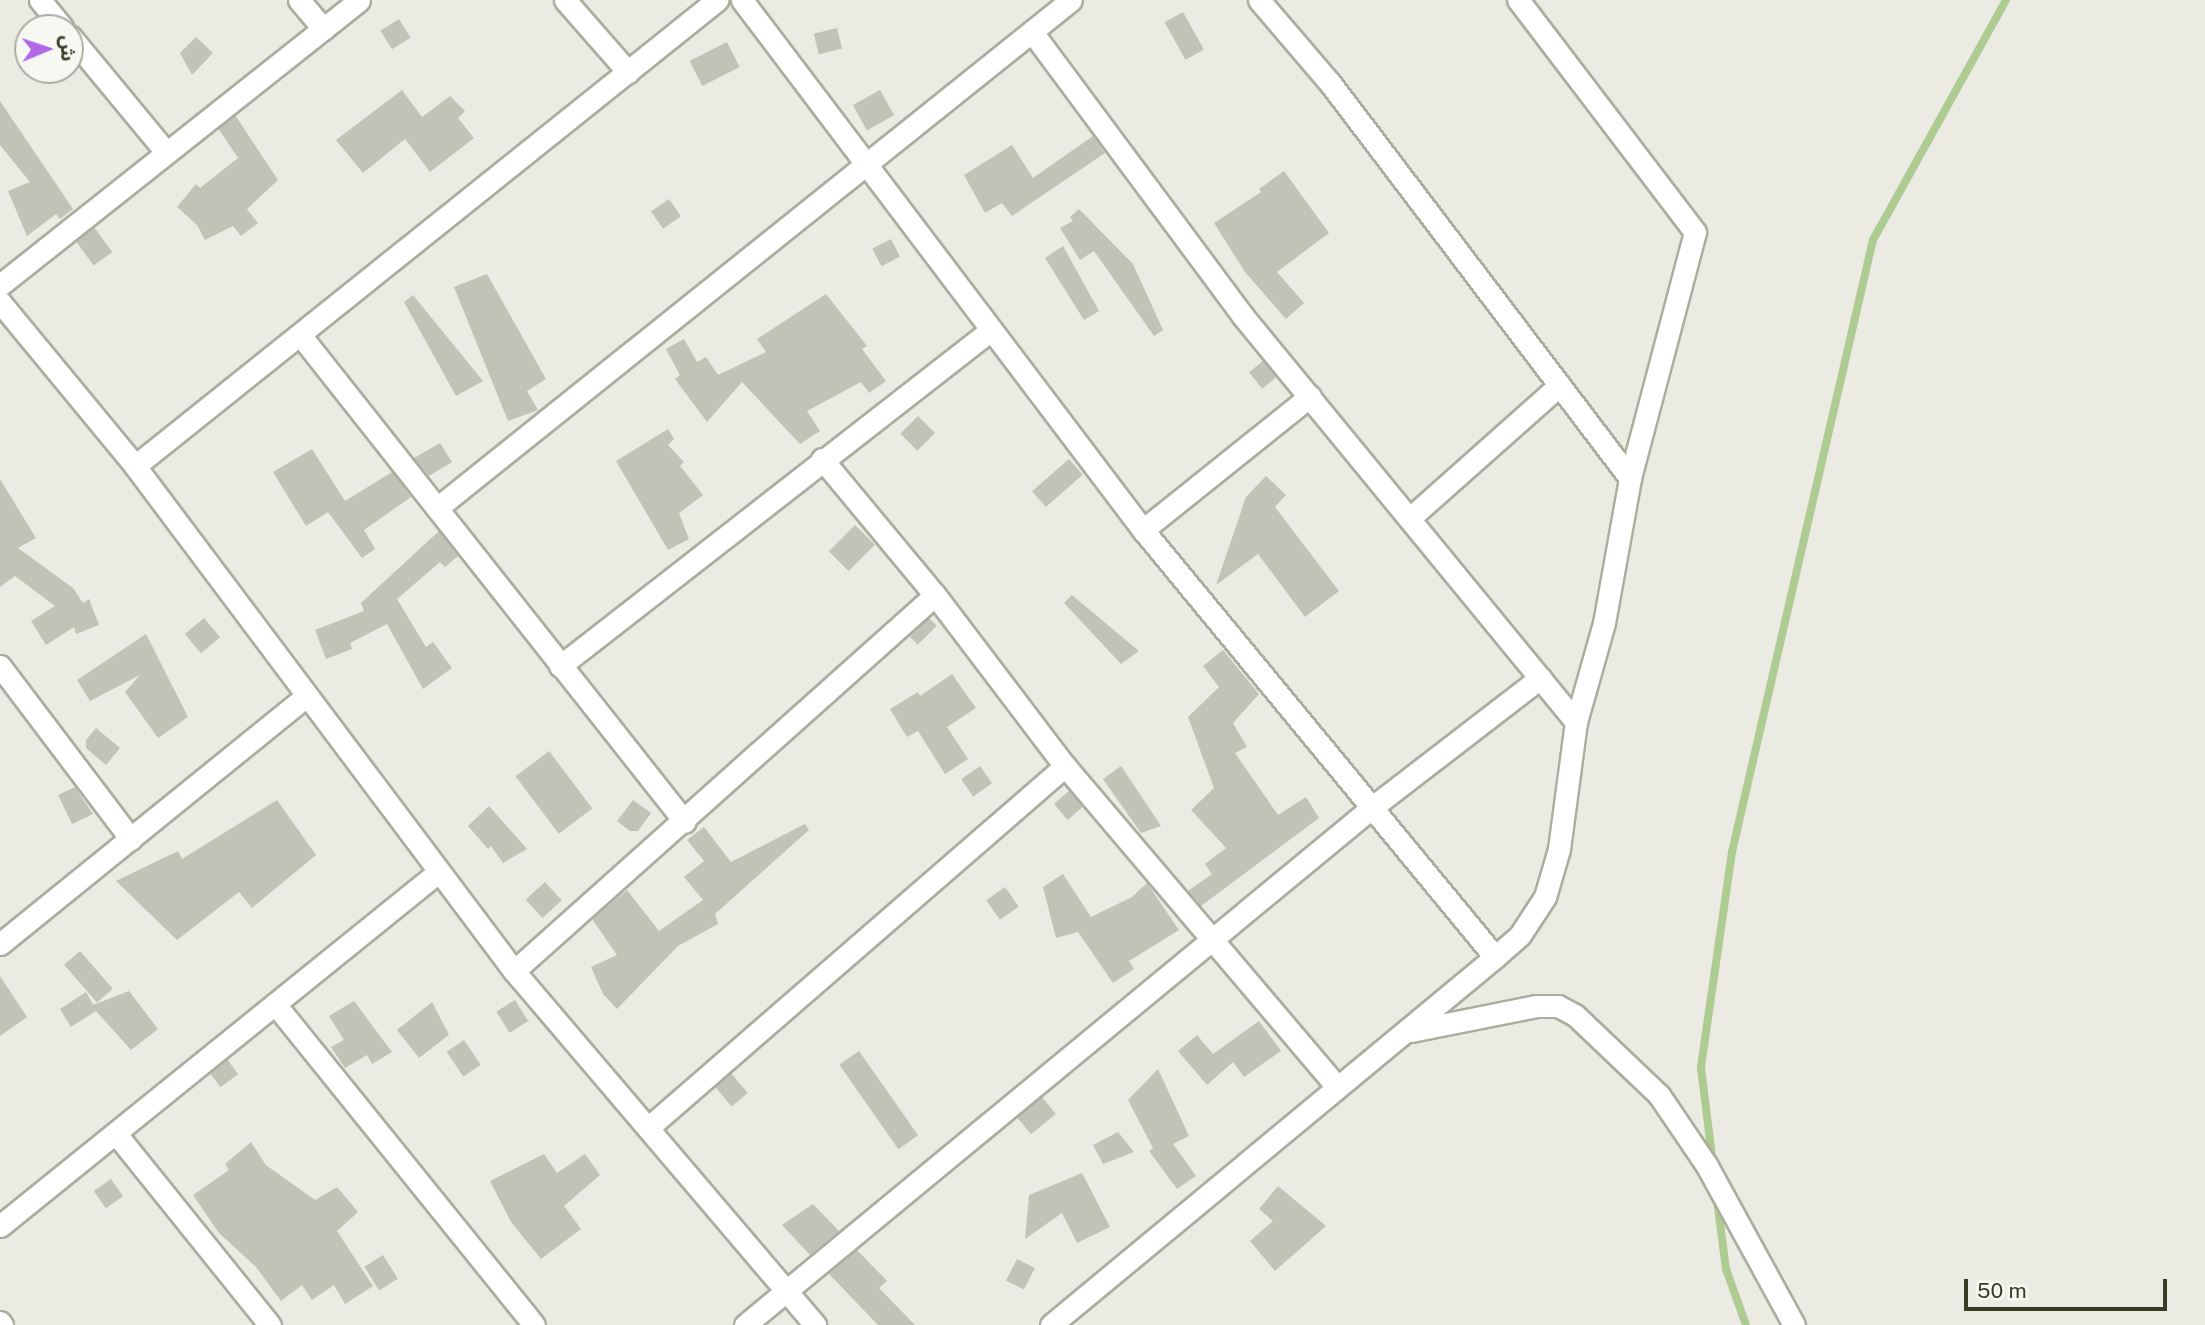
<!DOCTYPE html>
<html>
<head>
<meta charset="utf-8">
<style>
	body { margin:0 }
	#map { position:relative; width:2205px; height:1325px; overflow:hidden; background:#ecebe3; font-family:"Public Sans","Noto Sans Arabic",sans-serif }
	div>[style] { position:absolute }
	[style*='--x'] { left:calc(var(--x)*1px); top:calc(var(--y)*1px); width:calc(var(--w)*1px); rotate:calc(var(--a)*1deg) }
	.stream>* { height:8px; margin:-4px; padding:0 4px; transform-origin:4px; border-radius:4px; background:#aecb91 }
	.building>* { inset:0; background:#c3c2b6; transform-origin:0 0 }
	.roads { filter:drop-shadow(2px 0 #acac9f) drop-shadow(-2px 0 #acac9f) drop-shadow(0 2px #acac9f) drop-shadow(0 -2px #acac9f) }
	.minor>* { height:21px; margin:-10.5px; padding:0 10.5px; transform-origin:10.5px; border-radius:10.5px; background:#fff }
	span { translate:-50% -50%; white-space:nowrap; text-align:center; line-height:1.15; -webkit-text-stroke:5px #f8f8f3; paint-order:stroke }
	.north { position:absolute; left:14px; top:14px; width:70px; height:70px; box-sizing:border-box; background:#f8f8f3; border:2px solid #acaca1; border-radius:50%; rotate:88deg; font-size:19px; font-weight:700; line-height:28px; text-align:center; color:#3a3b25 }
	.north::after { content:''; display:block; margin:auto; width:24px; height:32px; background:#b168e4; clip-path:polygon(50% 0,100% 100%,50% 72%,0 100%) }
	.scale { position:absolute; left:1964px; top:1279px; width:203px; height:32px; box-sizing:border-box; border:4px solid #3a3b25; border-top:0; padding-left:9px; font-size:21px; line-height:24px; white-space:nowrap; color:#3a3b25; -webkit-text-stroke:5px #f8f8f3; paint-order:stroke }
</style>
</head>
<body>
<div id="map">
	<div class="stream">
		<i style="--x:1713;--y:1165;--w:99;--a:-97"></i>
		<i style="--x:1701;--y:1067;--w:217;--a:-81.8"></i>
		<i style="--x:1732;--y:852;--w:628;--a:-77.03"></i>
		<i style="--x:1873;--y:240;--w:274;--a:-61"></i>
		<i style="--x:1717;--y:1199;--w:71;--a:82.7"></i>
		<i style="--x:1726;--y:1269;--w:59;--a:70.3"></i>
	</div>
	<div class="building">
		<i style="left:1183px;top:12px;width:43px;height:21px;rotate:61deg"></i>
		<i style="left:399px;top:19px;width:22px;height:22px;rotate:58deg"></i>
		<i style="left:837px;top:28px;width:21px;height:24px;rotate:76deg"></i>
		<i style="clip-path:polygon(196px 37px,213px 53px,192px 75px,180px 53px)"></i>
		<i style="left:727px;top:42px;width:28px;height:42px;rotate:63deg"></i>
		<i style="clip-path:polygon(402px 90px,422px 117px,450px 96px,465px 111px,458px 118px,474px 138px,430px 172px,405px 139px,363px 173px,336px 140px)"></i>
		<i style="left:880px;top:90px;width:29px;height:31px;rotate:61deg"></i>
		<i style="clip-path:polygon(0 101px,73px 209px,60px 219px,56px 214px,27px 236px,8px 191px,30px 182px,0 145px)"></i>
		<i style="clip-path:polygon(235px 115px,278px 180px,247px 209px,258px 223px,241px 236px,233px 226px,205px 240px,197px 225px,177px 207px,196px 184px,200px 188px,238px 158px,218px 128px)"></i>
		<i style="clip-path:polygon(1093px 136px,1105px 153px,1012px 216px,1002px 203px,985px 213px,964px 175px,1012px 145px,1033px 178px)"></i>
		<i style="clip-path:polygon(1284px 171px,1329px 233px,1277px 272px,1304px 303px,1286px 319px,1245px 272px,1214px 223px,1261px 192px,1259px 189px)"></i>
		<i style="left:669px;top:199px;width:21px;height:22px;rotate:55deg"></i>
		<i style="clip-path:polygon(1079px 209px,1133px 264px,1163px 330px,1154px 336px,1094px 251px,1080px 260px,1060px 228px,1073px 221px,1070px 217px)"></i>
		<i style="left:94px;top:227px;width:31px;height:23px;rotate:54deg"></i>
		<i style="left:891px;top:239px;width:20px;height:21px;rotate:63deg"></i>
		<i style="clip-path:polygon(1063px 246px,1099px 311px,1084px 320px,1045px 258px)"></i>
		<i style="clip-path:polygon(487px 274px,546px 379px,527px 391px,538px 410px,508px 421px,454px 287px)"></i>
		<i style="clip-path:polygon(826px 294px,867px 346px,862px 349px,886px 381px,869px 393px,861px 382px,807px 411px,820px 431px,800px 444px,742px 382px,707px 422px,675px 379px,680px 375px,666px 349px,684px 339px,697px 362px,706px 357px,718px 375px,766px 352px,757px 339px)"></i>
		<i style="clip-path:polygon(413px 295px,483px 381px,456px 396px,404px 302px)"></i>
		<i style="left:1263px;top:361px;width:21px;height:18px;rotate:51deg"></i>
		<i style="left:918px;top:416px;width:24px;height:25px;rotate:45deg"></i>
		<i style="clip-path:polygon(668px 429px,674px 439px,668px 445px,684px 462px,680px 466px,703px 495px,679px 513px,689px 539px,668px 550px,616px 461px)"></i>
		<i style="clip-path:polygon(440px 443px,452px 462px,429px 476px,414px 458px)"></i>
		<i style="clip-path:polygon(312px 449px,345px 501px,392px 472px,411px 497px,364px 530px,375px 549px,362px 558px,328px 512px,306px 526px,273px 472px)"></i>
		<i style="left:1069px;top:459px;width:21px;height:49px;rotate:49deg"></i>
		<i style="clip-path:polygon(1266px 476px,1286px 495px,1275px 507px,1339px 591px,1305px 617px,1258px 554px,1216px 585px,1246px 497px)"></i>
		<i style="clip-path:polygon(0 479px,36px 538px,18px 548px,73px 588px,83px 603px,89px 599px,99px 625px,76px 634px,74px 627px,46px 645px,31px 621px,55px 606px,15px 576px,0 587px)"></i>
		<i style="left:855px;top:525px;width:28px;height:37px;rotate:45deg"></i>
		<i style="clip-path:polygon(439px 531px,458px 556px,445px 567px,440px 562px,397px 599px,426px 647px,433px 642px,452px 668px,423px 689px,387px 624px,350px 643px,352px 649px,326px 659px,315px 630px,364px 611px,361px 603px)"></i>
		<i style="clip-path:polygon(1072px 595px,1139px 651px,1121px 664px,1064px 603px)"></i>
		<i style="left:204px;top:618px;width:25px;height:25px;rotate:50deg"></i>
		<i style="left:929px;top:618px;width:11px;height:27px;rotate:45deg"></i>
		<i style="clip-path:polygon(146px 634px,188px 717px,158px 738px,125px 692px,140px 675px,90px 701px,77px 680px)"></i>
		<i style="clip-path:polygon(1223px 650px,1259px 694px,1233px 723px,1247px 747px,1235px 753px,1278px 815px,1306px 797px,1319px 818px,1201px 906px,1188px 891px,1212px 874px,1205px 864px,1226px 848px,1191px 810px,1214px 788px,1188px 717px,1219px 687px,1203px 666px)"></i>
		<i style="clip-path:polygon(952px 674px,976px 708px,947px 727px,968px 759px,945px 774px,918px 731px,907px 737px,890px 709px,918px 692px,920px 696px)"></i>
		<i style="clip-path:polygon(96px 728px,120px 748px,106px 765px,86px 748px,86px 740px)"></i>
		<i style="left:549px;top:751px;width:72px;height:42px;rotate:53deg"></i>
		<i style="left:980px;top:766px;width:21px;height:23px;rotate:55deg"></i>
		<i style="clip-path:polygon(1121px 766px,1161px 826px,1141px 833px,1103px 779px)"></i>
		<i style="clip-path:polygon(75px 787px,93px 814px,72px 824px,58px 795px)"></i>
		<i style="left:1069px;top:791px;width:21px;height:20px;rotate:49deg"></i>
		<i style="clip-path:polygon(277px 800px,316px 855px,252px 908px,239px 892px,177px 940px,116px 881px,178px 851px,182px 859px)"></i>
		<i style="clip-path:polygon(633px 800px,651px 813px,638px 831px,630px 831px,617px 821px)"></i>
		<i style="clip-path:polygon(489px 806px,527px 849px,503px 863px,491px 846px,488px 849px,468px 826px)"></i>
		<i style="clip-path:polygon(805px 824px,809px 830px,715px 914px,718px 924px,678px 946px,617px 1009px,603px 994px,591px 967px,617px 955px,592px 919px,600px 912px,627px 890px,659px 931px,703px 900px,684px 877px,704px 861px,687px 840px,704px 827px,731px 862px)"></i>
		<i style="clip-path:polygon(1063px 874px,1091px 917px,1132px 897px,1147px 883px,1179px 930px,1129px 961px,1134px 969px,1113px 983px,1078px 932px,1056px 938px,1043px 887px)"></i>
		<i style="left:545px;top:882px;width:25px;height:26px;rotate:48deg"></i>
		<i style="left:1005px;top:887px;width:24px;height:23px;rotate:55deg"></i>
		<i style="left:80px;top:951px;width:50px;height:21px;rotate:49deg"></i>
		<i style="clip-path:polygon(0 976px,27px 1017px,0 1036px)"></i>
		<i style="clip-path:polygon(129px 991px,158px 1029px,131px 1050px,96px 1011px,71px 1027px,60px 1009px,86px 992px,93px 1005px)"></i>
		<i style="left:515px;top:1000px;width:25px;height:22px;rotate:58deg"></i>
		<i style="clip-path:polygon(354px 1001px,392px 1052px,372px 1064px,367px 1055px,345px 1068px,331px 1047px,344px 1040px,329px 1016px)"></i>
		<i style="clip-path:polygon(432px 1002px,449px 1035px,419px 1058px,397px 1030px)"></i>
		<i style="clip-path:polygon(1259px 1021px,1281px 1051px,1244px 1077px,1233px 1062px,1207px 1085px,1178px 1051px,1197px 1035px,1213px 1054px)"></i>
		<i style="left:464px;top:1040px;width:30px;height:21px;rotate:56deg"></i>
		<i style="left:859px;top:1051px;width:103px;height:24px;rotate:55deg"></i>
		<i style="left:227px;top:1059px;width:19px;height:22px;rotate:54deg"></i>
		<i style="clip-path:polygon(1158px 1069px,1189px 1136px,1173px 1144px,1196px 1176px,1177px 1189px,1149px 1151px,1153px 1148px,1128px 1100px)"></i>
		<i style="left:731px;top:1073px;width:26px;height:21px;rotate:50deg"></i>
		<i style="left:1042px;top:1097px;width:22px;height:32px;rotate:51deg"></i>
		<i style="clip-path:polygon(1118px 1132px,1134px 1152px,1103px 1164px,1093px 1145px)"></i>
		<i style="clip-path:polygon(251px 1142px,266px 1165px,315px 1200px,337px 1187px,358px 1212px,337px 1231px,373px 1286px,345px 1304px,334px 1285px,312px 1300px,302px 1285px,281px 1301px,256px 1267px,219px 1233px,193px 1195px,229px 1170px,225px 1164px)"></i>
		<i style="clip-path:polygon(544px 1154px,557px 1173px,585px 1154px,600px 1175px,564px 1206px,581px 1229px,541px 1259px,511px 1222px,490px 1181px)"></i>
		<i style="clip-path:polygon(1082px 1173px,1110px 1227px,1077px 1243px,1062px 1213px,1025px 1239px,1029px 1195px)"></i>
		<i style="left:111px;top:1179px;width:21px;height:21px;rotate:55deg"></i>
		<i style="clip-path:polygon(1278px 1186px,1326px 1226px,1275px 1271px,1250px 1241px,1273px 1221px,1259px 1209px)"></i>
		<i style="clip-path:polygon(813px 1204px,839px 1231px,810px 1255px,782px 1225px)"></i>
		<i style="clip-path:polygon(857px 1250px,887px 1281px,879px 1288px,915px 1325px,878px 1325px,828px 1273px)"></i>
		<i style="left:383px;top:1255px;width:28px;height:22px;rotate:58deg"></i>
		<i style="left:1017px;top:1259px;width:20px;height:24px;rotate:27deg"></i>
	</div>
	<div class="roads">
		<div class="minor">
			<i style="--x:40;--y:0;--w:36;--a:51"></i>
			<i style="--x:299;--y:0;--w:38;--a:50"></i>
			<i style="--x:565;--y:0;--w:96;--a:48.8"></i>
			<i style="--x:742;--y:0;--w:665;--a:52.89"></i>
			<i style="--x:1143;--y:530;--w:553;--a:50.5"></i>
			<i style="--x:1259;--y:0;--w:109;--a:49.5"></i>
			<i style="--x:1330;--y:83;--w:496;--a:52.8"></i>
			<i style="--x:1032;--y:32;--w:352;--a:53.4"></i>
			<i style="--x:1242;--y:315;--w:527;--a:50.63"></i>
			<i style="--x:70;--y:36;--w:151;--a:50.4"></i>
			<i style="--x:0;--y:285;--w:458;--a:-38.4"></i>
			<i style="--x:0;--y:302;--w:212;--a:50.5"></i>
			<i style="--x:135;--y:466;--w:631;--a:53.11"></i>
			<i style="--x:514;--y:971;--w:465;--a:49.6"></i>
			<i style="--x:301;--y:336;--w:619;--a:51.69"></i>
			<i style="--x:822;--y:459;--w:177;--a:50.3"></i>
			<i style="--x:935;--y:595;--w:215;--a:52.8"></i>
			<i style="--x:1065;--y:766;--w:421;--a:49.7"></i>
			<i style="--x:135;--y:466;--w:746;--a:-38.68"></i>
			<i style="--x:437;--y:508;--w:812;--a:-38.7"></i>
			<i style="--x:1410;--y:518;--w:200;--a:-41.6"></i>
			<i style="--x:1143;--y:530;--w:214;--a:-38.7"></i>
			<i style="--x:0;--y:666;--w:217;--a:52.9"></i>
			<i style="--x:560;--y:666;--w:546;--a:-37.94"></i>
			<i style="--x:0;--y:944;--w:392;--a:-39"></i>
			<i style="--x:514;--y:971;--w:564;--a:-41.77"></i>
			<i style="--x:275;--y:1004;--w:412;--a:51.1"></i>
			<i style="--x:1411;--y:1031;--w:127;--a:-11.3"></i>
			<i style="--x:1536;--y:1006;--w:22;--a:0"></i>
			<i style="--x:1558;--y:1006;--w:19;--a:28"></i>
			<i style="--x:1575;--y:1015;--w:116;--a:43.6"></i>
			<i style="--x:1659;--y:1095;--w:86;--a:55.9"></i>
			<i style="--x:1707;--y:1166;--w:181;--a:61.3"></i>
			<i style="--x:649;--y:1127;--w:551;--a:-40.95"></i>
			<i style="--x:117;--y:1135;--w:244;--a:51.2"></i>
			<i style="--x:0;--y:1226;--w:562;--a:-38.93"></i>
			<i style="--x:0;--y:1322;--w:4;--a:56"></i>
			<i style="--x:745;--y:1325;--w:810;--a:-39.54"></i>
			<i style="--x:1370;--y:809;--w:215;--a:-37.6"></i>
			<i style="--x:1051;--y:1325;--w:577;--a:-39.65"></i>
			<i style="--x:1495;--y:957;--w:33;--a:-41"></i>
			<i style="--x:1520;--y:935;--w:45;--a:-56.7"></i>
			<i style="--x:1545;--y:897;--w:50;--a:-73.7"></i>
			<i style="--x:1559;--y:849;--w:128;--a:-82.4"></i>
			<i style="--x:1576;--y:722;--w:103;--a:-74.2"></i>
			<i style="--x:1604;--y:623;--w:147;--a:-79.8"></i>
			<i style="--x:1630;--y:478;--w:254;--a:-75.2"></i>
			<i style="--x:1695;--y:232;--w:292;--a:-127.3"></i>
		</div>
	</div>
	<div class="north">ش</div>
	<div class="scale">50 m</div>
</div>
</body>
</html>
